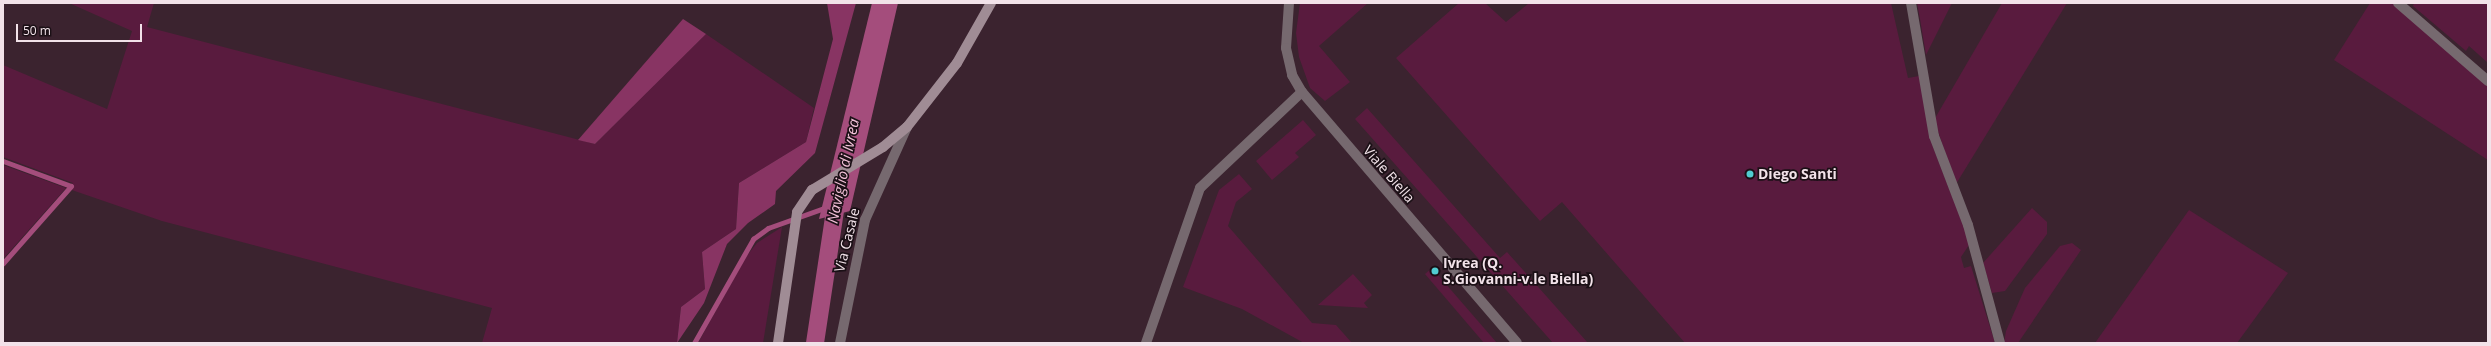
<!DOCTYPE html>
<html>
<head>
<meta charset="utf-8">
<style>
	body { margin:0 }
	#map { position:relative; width:2491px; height:346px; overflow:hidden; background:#3b232f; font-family:"Open Sans",sans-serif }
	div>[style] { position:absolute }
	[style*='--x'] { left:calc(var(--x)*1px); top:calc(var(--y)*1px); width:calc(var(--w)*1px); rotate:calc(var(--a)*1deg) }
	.green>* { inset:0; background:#591b3e }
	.forest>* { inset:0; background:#883463 }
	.water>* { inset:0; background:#a44d7c }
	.stream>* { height:5px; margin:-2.5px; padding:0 2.5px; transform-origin:2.5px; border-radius:2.5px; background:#a44d7c }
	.canal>* { height:18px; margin:-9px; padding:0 9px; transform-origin:9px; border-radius:9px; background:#a44d7c }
	.minor>* { height:10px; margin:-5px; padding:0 5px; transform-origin:5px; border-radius:5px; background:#76696f }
	.secondary>* { height:10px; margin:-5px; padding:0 5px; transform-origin:5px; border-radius:5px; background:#a08c95 }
	.dots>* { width:11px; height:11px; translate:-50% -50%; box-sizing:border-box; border:2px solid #1b1016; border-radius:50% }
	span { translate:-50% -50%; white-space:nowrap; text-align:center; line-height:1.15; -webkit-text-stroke:3.5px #1b1016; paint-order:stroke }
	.street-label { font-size:14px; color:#f2e2e9 }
	.poi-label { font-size:14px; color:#f2e2e9; font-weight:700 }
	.left { translate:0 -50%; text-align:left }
	.water-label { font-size:15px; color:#f2c1d8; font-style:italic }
	.frame { position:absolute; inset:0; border:4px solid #f2e2e9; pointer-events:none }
	.scale { position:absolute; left:16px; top:24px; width:126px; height:18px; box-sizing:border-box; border:2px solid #f2e2e9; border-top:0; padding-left:5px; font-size:12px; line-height:14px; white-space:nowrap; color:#f2e2e9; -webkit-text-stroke:3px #1b1016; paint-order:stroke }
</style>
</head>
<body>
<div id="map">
	<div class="green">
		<i style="clip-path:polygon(69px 3px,154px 3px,147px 27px,595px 144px,706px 34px,814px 108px,806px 142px,739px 183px,736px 229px,702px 252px,705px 289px,681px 307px,677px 343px,482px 343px,492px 308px,162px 221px,66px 188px,3px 259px,3px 165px,66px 188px,73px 183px,3px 157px,3px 65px,107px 109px,132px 31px)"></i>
		<i style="clip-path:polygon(1300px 3px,1368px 3px,1319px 46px,1350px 82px,1325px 101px,1310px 88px,1299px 57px,1296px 33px)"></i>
		<i style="clip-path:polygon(1459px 3px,1485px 3px,1506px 22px,1529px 3px,1891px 3px,1908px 78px,1919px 76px,1933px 147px,1964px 227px,1969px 245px,1961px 257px,1962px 261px,1964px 268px,1971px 266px,1995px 343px,1685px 343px,1562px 202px,1540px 221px,1396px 58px)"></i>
		<i style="clip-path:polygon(1917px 3px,1952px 3px,1926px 55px,1920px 19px)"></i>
		<i style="clip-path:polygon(2002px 3px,2067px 3px,1956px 184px,1934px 120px)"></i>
		<i style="clip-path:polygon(2370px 3px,2394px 3px,2488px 86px,2488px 160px,2334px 60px)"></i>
		<i style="clip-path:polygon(2414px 3px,2488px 3px,2488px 63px,2469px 46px,2466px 51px,2413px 6px)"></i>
		<i style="clip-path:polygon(1367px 108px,1500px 258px,1507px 252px,1588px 343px,1553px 343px,1355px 119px)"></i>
		<i style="clip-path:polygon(1303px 120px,1316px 135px,1295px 153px,1299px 157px,1272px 180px,1256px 161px)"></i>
		<i style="clip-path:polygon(1239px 174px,1252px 189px,1236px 202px,1228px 226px,1312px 323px,1336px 325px,1352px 343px,1304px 343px,1242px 309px,1183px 287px,1219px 190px)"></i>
		<i style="clip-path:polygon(2032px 208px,2047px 222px,2047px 234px,2005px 291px,1992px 293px,1983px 263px)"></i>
		<i style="clip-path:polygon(2189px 210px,2288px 273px,2237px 343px,2095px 343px)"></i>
		<i style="clip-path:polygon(782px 227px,763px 343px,698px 343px,745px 258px,757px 243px)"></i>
		<i style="clip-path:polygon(2072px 243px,2081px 250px,2018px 343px,2004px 343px,2006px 331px,2025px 288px,2060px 246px)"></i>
		<i style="clip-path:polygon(1432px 268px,1497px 343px,1484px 343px,1425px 274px)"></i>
		<i style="clip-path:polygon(1353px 274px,1372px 295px,1364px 303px,1368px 308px,1318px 305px)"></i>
	</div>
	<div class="forest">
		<i style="clip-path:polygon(827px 3px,856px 3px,815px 153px,776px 191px,775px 204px,748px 223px,727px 244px,704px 303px,677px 343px,681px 307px,705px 289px,702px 252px,736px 229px,739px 183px,806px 142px,833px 39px)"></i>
		<i style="clip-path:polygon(683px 19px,706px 34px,595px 144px,578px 140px)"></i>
	</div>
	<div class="water">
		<i style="clip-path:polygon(872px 3px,898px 3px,850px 211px,819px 219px)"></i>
	</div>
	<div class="stream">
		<i style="--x:3;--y:161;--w:72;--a:20.2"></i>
		<i style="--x:71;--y:186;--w:103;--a:131.4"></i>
		<i style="--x:694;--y:343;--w:120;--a:-60.4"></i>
		<i style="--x:753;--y:239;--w:19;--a:-36"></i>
		<i style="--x:768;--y:228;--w:63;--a:-19.6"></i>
	</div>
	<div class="canal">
		<i style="--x:815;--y:343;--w:154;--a:-81.4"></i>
	</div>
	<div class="minor">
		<i style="--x:1289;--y:3;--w:45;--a:93.8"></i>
		<i style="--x:1286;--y:48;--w:28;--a:77"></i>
		<i style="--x:1292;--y:75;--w:20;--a:60"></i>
		<i style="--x:1302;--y:92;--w:330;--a:49.4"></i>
		<i style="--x:1911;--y:3;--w:135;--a:80.2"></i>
		<i style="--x:1934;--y:136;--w:95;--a:69.1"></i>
		<i style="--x:1968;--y:225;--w:122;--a:74.8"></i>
		<i style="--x:2398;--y:3;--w:119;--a:40.9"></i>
		<i style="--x:840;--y:343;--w:126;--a:-78.5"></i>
		<i style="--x:865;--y:220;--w:102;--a:-65.7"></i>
		<i style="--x:1146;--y:343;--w:164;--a:-70.8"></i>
		<i style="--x:1200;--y:188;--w:140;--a:-43.3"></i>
	</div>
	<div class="secondary">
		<i style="--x:778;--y:343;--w:132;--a:-81.7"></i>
		<i style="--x:797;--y:212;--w:27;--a:-56"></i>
		<i style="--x:812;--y:190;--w:83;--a:-31.2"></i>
		<i style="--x:883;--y:147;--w:31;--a:-40"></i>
		<i style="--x:907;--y:127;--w:81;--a:-52"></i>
		<i style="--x:957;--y:63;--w:69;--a:-60.5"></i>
	</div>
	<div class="dots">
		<i style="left:1750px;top:174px;background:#51ccd1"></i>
		<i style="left:1435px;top:271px;background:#51ccd1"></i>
	</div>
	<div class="street-label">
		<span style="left:1389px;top:174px;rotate:49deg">Viale Biella</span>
		<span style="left:847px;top:240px;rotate:-76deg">Via Casale</span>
	</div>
	<div class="poi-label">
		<span class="left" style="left:1758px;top:174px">Diego Santi</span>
		<span class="left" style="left:1443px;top:271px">Ivrea (Q.<br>S.Giovanni-v.le Biella)</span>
	</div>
	<div class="water-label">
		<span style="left:843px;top:171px;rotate:-78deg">Naviglio di Ivrea</span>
	</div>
	<div class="frame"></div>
	<div class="scale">50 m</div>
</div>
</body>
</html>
